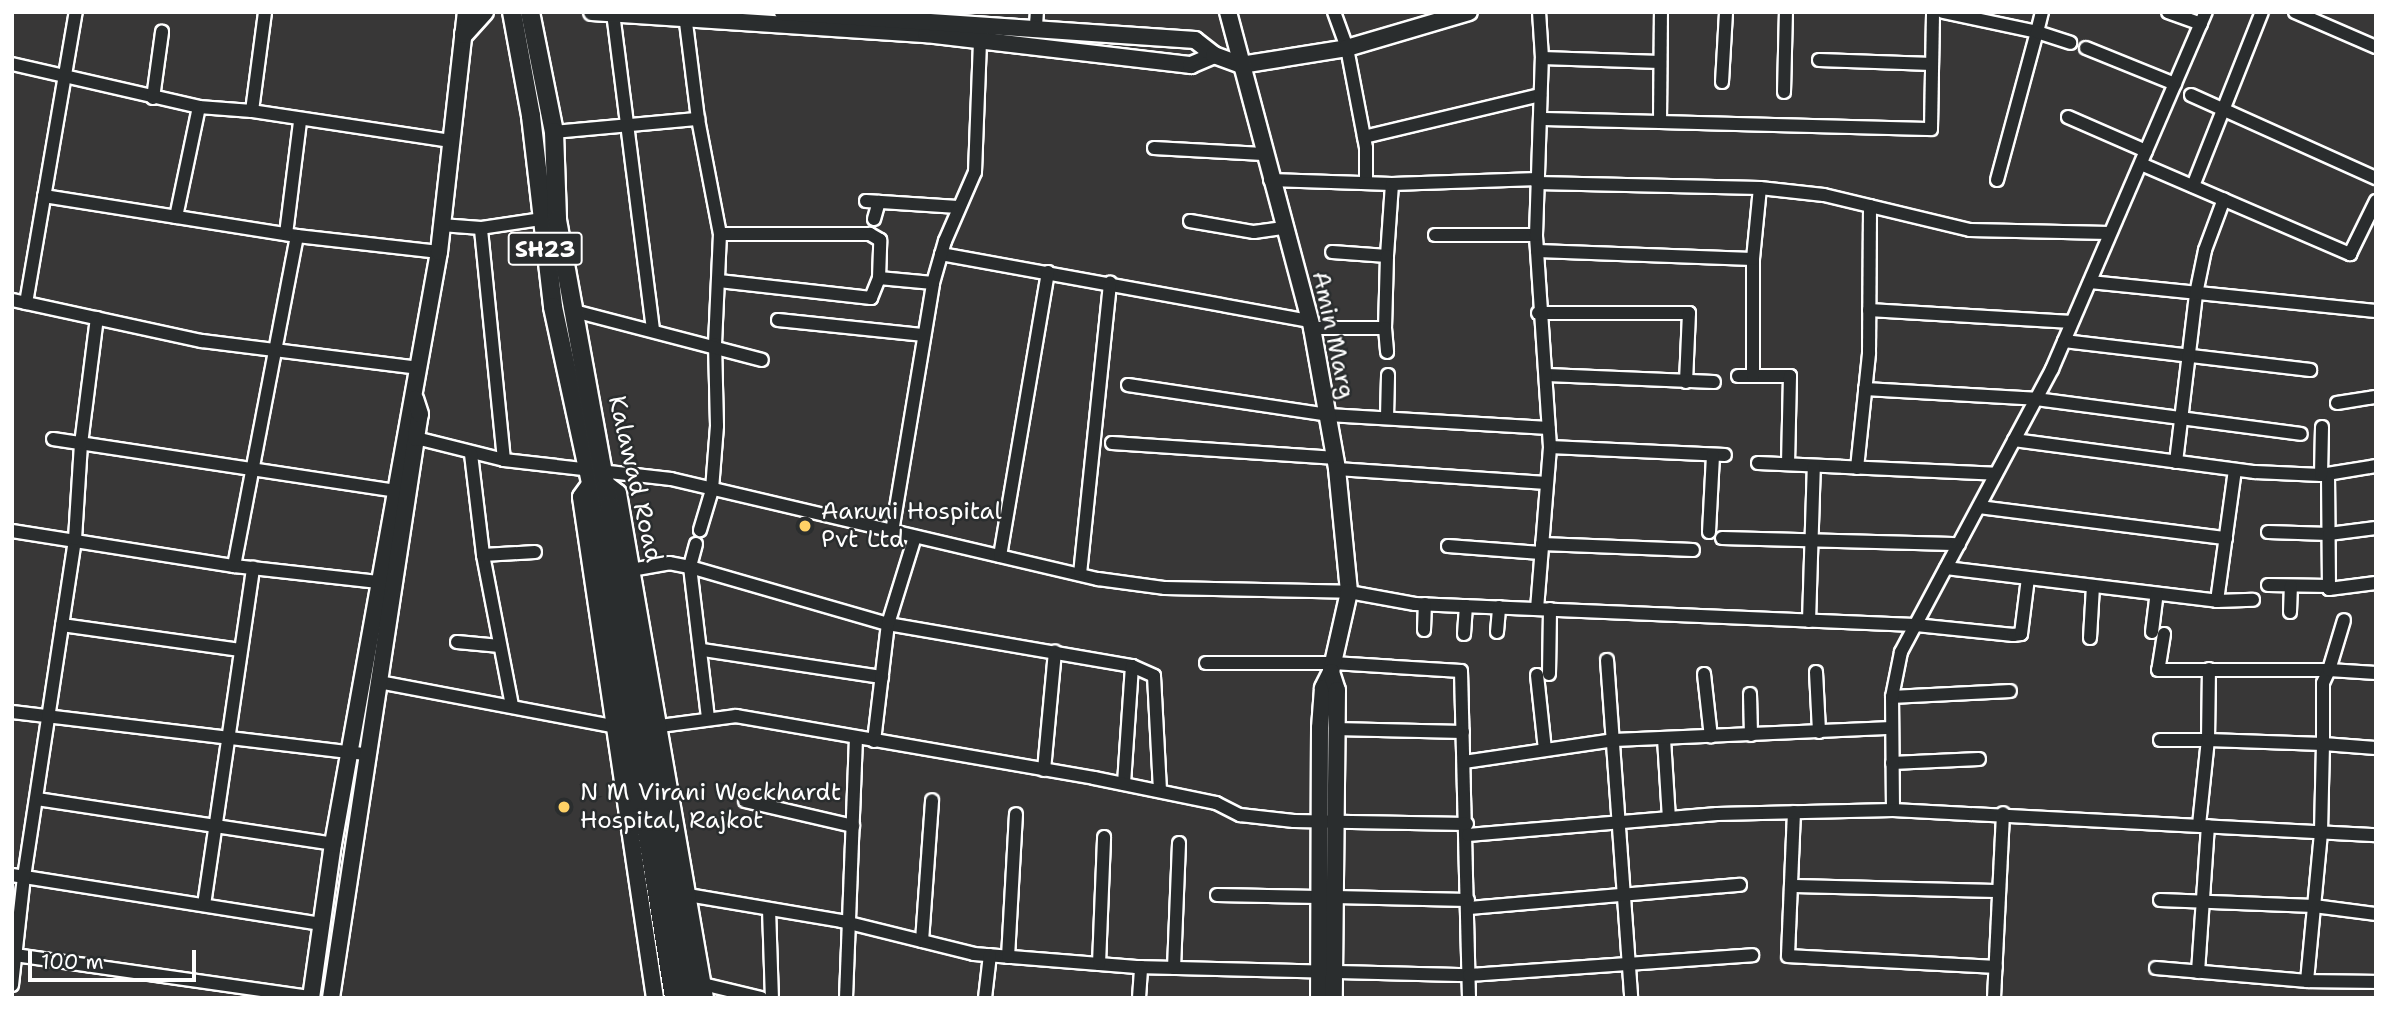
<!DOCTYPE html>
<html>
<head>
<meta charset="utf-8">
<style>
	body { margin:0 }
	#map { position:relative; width:2388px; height:1010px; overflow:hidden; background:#383737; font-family:"Shantell Sans",sans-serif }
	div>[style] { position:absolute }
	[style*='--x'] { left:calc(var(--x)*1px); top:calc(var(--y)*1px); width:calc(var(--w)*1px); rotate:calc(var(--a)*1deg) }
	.roads { filter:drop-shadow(2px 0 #fff) drop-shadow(-2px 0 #fff) drop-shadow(0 2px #fff) drop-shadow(0 -2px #fff) }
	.street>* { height:12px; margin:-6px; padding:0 6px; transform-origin:6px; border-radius:6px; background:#2a2d2e }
	.secondary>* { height:16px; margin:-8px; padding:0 8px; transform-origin:8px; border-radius:8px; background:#2a2d2e }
	.primary>* { height:18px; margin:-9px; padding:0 9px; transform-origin:9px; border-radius:9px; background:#2a2d2e }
	.dots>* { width:19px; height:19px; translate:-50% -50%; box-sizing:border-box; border:4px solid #2a2d2e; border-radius:50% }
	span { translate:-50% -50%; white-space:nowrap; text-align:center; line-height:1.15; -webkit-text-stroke:5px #2a2d2e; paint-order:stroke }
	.shield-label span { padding:2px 5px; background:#2a2d2e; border:2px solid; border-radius:5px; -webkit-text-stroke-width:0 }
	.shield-label { font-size:23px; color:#fff; font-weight:700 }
	.street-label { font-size:24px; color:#fff }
	.poi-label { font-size:24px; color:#fff }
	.left { translate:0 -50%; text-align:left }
	.frame { position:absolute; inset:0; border:14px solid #fff; pointer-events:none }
	.scale { position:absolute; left:28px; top:950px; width:168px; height:32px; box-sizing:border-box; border:4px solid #fff; border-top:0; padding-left:9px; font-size:21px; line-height:24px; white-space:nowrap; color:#fff; -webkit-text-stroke:5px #2a2d2e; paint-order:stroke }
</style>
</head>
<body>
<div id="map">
	<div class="roads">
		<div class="street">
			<i style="--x:1334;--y:12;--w:38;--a:70"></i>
			<i style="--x:1347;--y:48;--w:102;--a:79.2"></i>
			<i style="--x:1366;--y:148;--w:34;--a:90"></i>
			<i style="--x:1943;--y:12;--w:96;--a:12"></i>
			<i style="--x:2037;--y:32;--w:21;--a:-76"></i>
			<i style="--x:2168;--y:12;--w:35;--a:20"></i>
			<i style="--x:2295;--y:12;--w:88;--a:23.4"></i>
			<i style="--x:613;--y:13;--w:320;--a:82.8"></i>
			<i style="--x:1036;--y:25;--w:13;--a:-86"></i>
			<i style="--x:2086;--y:48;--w:96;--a:22"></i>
			<i style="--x:1542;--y:58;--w:118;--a:1.9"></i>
			<i style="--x:1819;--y:60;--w:113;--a:2"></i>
			<i style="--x:12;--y:64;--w:192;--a:12.9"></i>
			<i style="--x:199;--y:107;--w:53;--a:4.3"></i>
			<i style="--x:252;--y:111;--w:100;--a:-82.5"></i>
			<i style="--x:1722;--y:82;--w:70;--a:-86.7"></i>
			<i style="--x:1784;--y:92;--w:80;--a:-88.6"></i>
			<i style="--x:2191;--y:95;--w:203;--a:24.2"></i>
			<i style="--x:153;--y:98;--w:67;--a:-82.2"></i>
			<i style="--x:252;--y:111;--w:200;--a:8.6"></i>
			<i style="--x:2068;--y:117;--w:85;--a:23.6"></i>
			<i style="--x:698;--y:119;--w:117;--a:79.2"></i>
			<i style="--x:720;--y:234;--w:110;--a:92.6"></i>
			<i style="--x:715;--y:344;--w:82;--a:88.6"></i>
			<i style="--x:717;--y:426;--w:64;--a:94.5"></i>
			<i style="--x:712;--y:490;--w:42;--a:106.7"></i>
			<i style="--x:1541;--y:119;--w:390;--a:1.5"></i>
			<i style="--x:1931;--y:129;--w:117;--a:-89"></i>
			<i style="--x:1660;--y:122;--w:110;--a:-89.5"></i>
			<i style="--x:554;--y:132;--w:145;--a:-5.2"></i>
			<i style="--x:698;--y:119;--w:105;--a:-97.1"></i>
			<i style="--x:1364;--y:137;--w:181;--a:-13.4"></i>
			<i style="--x:1154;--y:148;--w:109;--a:3.2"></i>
			<i style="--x:2141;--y:164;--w:228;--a:23.3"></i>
			<i style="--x:2350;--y:254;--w:59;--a:-63.9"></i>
			<i style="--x:1270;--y:180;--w:122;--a:1.9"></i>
			<i style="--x:1392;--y:184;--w:72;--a:94"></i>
			<i style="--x:1387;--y:256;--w:55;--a:-175.8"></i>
			<i style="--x:1997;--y:180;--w:153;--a:-74.9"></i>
			<i style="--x:2037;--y:32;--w:35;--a:18"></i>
			<i style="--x:1537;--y:183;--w:223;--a:1.3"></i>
			<i style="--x:1760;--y:188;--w:64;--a:6.2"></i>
			<i style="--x:1824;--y:195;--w:150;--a:13.5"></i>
			<i style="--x:1970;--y:230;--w:139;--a:1.2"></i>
			<i style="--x:1392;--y:184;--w:146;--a:-2"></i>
			<i style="--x:2193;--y:186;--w:187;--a:-68.4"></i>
			<i style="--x:44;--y:196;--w:256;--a:9"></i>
			<i style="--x:297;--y:236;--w:143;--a:6.4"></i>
			<i style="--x:866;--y:201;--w:92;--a:3.7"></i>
			<i style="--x:176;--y:217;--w:112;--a:-78.2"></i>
			<i style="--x:874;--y:219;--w:18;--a:-74"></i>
			<i style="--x:1190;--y:221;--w:65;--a:9.8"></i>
			<i style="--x:1254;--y:232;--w:30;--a:-8"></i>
			<i style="--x:441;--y:225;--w:40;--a:4.3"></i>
			<i style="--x:286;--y:234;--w:113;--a:-82.9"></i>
			<i style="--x:1435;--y:235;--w:101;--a:0"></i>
			<i style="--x:1537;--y:251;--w:216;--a:2.1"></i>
			<i style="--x:941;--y:254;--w:375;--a:10.3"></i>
			<i style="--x:879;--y:278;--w:54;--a:5.3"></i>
			<i style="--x:719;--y:281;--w:153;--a:6.4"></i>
			<i style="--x:871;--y:298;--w:22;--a:-68"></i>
			<i style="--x:879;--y:278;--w:38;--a:-88"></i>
			<i style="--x:880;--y:240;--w:12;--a:-149"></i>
			<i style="--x:870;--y:234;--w:150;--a:180"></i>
			<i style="--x:2090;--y:282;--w:287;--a:5.8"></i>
			<i style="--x:12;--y:300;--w:194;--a:12.2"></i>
			<i style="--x:202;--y:341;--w:219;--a:7.1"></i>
			<i style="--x:26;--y:303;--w:295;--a:-80.3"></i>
			<i style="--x:1869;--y:310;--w:203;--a:3.4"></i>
			<i style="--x:574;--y:311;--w:194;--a:14.6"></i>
			<i style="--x:1538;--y:313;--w:151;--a:0"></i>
			<i style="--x:1689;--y:313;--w:69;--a:92.5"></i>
			<i style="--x:778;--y:320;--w:147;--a:5.9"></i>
			<i style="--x:1312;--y:328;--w:73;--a:0"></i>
			<i style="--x:1385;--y:328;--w:72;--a:-88.4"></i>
			<i style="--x:1385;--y:328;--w:24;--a:85"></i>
			<i style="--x:2064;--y:341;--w:248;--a:6.7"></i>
			<i style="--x:1547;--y:375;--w:167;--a:2.4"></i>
			<i style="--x:1738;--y:376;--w:52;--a:0"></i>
			<i style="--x:1790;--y:376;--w:88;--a:91.3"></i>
			<i style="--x:1753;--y:376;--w:117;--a:-90"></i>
			<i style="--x:1753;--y:259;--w:71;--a:-84.4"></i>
			<i style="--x:1128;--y:385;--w:202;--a:8.5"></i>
			<i style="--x:1328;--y:415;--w:221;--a:3.4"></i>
			<i style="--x:1865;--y:389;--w:171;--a:3.3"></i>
			<i style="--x:2036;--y:399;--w:267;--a:7.5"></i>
			<i style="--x:2337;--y:403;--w:39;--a:-9"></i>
			<i style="--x:1387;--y:417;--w:42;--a:-88.6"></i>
			<i style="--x:416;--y:438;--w:91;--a:14"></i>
			<i style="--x:504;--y:460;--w:168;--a:6.5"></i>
			<i style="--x:671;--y:479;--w:439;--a:13.2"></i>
			<i style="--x:1098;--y:579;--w:68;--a:7.7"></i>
			<i style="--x:1165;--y:588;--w:184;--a:1.2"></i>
			<i style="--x:1349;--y:592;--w:67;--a:10.3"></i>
			<i style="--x:1415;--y:604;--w:500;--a:2.41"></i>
			<i style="--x:1915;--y:625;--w:99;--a:5.8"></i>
			<i style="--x:2013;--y:635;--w:8;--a:-7"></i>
			<i style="--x:2021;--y:634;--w:56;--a:-82.9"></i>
			<i style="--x:53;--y:439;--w:355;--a:8.6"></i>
			<i style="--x:2014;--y:440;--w:243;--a:7.6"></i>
			<i style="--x:2255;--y:472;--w:66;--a:2.6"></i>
			<i style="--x:2321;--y:475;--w:56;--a:-9.3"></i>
			<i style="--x:1112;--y:443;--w:225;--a:3.8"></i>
			<i style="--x:1550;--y:447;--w:175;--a:2.6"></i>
			<i style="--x:471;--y:454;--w:102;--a:83.2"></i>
			<i style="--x:483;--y:555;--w:154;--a:79.1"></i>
			<i style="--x:504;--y:460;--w:233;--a:-95.7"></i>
			<i style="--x:481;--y:228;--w:61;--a:-8.5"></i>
			<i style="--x:2176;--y:462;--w:169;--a:-83.2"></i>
			<i style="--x:2196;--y:294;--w:45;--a:-78.4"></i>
			<i style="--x:2205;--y:250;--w:54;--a:-69.6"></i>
			<i style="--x:1758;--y:463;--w:238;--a:2.6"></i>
			<i style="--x:1857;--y:468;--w:116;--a:-84"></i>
			<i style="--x:1869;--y:353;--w:147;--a:-89.6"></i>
			<i style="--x:1337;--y:469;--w:210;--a:3.8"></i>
			<i style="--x:2328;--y:474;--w:115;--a:89.5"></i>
			<i style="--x:2329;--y:589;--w:47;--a:-7.3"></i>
			<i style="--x:2321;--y:475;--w:48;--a:-88.8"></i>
			<i style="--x:1979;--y:507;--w:249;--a:7.2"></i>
			<i style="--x:12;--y:531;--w:225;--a:9"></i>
			<i style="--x:234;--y:566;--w:145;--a:6.3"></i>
			<i style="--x:892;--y:532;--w:252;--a:-80.6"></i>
			<i style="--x:933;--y:283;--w:44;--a:-74.1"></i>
			<i style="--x:945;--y:241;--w:75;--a:-66.5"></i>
			<i style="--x:975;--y:172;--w:130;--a:-87.8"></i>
			<i style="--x:1709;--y:532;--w:77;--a:-87"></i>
			<i style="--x:2268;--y:532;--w:61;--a:1.9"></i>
			<i style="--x:2329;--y:534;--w:47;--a:-7.3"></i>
			<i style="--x:1722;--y:538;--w:237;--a:1.5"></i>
			<i style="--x:696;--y:544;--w:24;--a:105"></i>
			<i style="--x:690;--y:567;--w:206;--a:16.1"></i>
			<i style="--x:888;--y:624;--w:248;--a:9.8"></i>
			<i style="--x:1132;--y:666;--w:118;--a:93.9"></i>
			<i style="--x:1542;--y:544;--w:151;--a:2.3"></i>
			<i style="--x:1448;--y:546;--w:93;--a:4.3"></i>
			<i style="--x:483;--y:555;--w:52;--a:-3.3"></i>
			<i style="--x:1000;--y:556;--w:288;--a:-80.4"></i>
			<i style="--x:234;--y:566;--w:336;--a:-79.2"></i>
			<i style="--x:1946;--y:568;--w:273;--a:6.9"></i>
			<i style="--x:2217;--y:601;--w:132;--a:-82.2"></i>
			<i style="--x:631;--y:570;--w:39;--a:-10"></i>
			<i style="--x:669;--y:563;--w:21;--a:11"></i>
			<i style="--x:690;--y:567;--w:153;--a:83.2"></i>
			<i style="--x:1080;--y:574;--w:293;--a:-84.1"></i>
			<i style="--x:2268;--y:585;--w:61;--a:0.9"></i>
			<i style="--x:2217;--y:601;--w:36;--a:-2"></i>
			<i style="--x:1537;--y:609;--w:163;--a:-85.4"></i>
			<i style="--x:1550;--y:447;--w:212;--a:-93.8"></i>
			<i style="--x:1536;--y:235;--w:177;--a:-88.1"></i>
			<i style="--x:1542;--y:58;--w:46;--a:-93.7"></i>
			<i style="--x:2290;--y:612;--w:26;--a:-88"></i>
			<i style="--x:1809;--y:621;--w:155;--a:-88.2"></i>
			<i style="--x:62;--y:625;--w:180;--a:8"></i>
			<i style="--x:1424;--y:630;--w:26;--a:-88"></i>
			<i style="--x:1497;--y:632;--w:25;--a:-85"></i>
			<i style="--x:2152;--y:632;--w:38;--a:-83"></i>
			<i style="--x:1464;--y:634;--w:28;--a:-86"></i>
			<i style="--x:2164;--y:634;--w:36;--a:99"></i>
			<i style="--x:2158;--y:670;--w:171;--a:0"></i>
			<i style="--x:2329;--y:670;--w:52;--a:-73.3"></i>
			<i style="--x:2090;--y:638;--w:52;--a:-86.7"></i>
			<i style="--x:457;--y:642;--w:43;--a:5.3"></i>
			<i style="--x:703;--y:650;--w:181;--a:8.6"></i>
			<i style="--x:1607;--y:660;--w:339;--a:85.9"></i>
			<i style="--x:1206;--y:663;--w:127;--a:0"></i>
			<i style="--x:1333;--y:663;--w:128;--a:3.6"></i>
			<i style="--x:1461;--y:671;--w:327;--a:88.6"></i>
			<i style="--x:1132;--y:666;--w:24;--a:24"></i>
			<i style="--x:1154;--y:676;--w:115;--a:87"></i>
			<i style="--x:1816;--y:672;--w:60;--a:87.1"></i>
			<i style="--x:1549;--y:674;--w:65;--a:-89.1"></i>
			<i style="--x:1704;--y:674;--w:63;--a:83.7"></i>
			<i style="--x:1537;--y:675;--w:75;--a:83.9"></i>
			<i style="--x:379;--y:682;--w:237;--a:10.7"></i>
			<i style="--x:1750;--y:694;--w:41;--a:88.6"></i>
			<i style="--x:1892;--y:697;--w:118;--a:-2.9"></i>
			<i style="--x:12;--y:712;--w:356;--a:6.8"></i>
			<i style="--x:660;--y:726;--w:77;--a:-7.5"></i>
			<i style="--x:736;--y:716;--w:363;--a:9.8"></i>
			<i style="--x:1094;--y:778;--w:125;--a:11.6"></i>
			<i style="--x:1216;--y:803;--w:27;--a:27"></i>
			<i style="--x:1240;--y:815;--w:54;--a:6.3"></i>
			<i style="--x:1294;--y:821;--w:173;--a:1"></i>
			<i style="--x:1335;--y:729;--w:128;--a:1.3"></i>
			<i style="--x:1664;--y:739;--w:79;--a:86.4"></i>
			<i style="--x:2160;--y:740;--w:48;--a:0"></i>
			<i style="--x:2208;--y:740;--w:71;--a:-89.2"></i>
			<i style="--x:874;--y:741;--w:118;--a:-83.2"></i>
			<i style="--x:888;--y:624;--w:91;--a:-72.8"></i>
			<i style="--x:1464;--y:762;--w:152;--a:-8.3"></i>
			<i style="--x:1614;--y:740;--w:278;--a:-2.5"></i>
			<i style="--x:1892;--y:763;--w:87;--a:-2.6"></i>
			<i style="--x:1044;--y:770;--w:119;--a:-84.7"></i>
			<i style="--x:37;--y:799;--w:299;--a:8.6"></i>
			<i style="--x:745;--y:801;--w:111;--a:13"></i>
			<i style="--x:1893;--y:810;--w:113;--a:-90.5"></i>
			<i style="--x:1892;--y:697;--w:46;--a:-78.7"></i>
			<i style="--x:1901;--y:652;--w:321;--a:-61.9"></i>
			<i style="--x:2052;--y:369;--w:389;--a:-66.7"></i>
			<i style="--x:1794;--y:812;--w:144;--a:92.4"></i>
			<i style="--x:1788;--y:956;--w:208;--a:3"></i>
			<i style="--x:2199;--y:825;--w:85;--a:-84"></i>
			<i style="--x:2208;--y:740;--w:115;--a:2"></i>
			<i style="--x:2323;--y:744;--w:61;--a:-90"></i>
			<i style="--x:2323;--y:683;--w:14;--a:-65"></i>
			<i style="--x:2329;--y:670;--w:47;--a:3.7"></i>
			<i style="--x:1468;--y:835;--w:250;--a:-4.8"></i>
			<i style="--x:1717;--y:814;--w:176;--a:-1.3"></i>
			<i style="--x:1893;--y:810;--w:484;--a:3"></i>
			<i style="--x:12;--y:875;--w:313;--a:9"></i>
			<i style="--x:1791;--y:886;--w:208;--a:1.4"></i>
			<i style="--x:688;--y:895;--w:155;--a:9.6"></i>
			<i style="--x:841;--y:921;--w:137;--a:13.9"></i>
			<i style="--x:974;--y:954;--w:163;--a:4.6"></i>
			<i style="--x:1136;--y:967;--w:333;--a:1.4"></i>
			<i style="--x:1469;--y:975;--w:284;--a:-4"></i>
			<i style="--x:1217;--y:895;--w:101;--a:1.1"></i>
			<i style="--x:1335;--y:897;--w:133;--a:1.3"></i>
			<i style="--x:2160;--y:900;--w:154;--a:2.2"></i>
			<i style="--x:2314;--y:906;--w:63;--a:7.4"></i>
			<i style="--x:204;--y:905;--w:341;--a:-81.7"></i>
			<i style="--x:1469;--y:908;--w:272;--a:-4.9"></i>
			<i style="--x:769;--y:909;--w:89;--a:88.1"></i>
			<i style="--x:922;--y:941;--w:141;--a:-85.9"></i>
			<i style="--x:15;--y:955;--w:299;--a:8.1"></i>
			<i style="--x:1008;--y:957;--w:143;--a:-86.8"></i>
			<i style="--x:1099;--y:964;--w:127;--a:-87.7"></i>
			<i style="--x:1174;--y:968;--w:125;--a:-87.7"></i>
			<i style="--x:2156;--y:968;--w:152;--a:4.9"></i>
			<i style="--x:2307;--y:981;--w:150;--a:-84.6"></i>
			<i style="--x:2321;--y:832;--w:88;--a:-88.7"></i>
			<i style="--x:2323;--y:744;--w:53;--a:4.3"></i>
			<i style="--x:2198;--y:972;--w:146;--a:-86.1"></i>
			<i style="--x:2307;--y:981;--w:69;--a:0.8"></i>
			<i style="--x:703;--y:984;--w:60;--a:13.6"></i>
			<i style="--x:12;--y:985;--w:109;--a:-83.7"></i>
			<i style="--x:24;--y:877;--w:342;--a:-81.4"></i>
			<i style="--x:75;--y:539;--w:95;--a:-86.4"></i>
			<i style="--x:81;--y:444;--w:127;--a:-82.8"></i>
			<i style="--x:846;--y:998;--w:260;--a:-87.8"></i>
			<i style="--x:985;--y:998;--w:43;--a:-83.4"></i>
			<i style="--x:1139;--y:998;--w:31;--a:-86"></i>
			<i style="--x:1994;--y:998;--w:185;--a:-87.2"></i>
		</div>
		<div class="secondary">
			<i style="--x:592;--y:12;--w:335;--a:3.8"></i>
			<i style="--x:926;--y:34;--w:267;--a:6.7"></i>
			<i style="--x:1191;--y:65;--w:25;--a:-23"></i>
			<i style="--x:783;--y:12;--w:413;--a:3.9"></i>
			<i style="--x:1195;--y:40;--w:24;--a:38"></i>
			<i style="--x:1214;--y:55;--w:29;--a:20"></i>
			<i style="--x:1241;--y:65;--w:107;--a:-9.1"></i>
			<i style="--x:1347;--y:48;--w:127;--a:-16.4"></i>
			<i style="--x:1228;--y:12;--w:327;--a:75.1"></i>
			<i style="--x:1312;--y:328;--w:143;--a:79.9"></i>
			<i style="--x:1337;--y:469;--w:124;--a:84.4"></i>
			<i style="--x:1349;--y:592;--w:82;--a:102.7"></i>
			<i style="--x:1331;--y:672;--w:18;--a:117"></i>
			<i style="--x:1323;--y:688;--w:40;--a:94.3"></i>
			<i style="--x:1320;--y:728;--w:270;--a:90.2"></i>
			<i style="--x:591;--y:483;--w:17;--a:126"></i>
			<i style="--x:581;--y:497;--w:506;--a:81.6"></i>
			<i style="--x:605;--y:483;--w:16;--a:38"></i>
			<i style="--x:618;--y:493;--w:512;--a:80.23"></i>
			<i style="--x:1331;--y:672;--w:19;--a:72"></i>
			<i style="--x:1337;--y:690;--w:308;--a:90.6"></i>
			<i style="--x:311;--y:998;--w:156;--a:-81.9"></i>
			<i style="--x:333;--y:844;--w:601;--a:-79.85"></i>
			<i style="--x:439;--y:252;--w:242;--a:-83.6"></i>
			<i style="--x:331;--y:998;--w:566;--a:-81.37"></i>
			<i style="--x:416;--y:438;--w:24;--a:-81"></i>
			<i style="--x:420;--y:414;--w:16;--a:-108"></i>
		</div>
		<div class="primary">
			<i style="--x:512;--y:12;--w:106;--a:79.6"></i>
			<i style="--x:531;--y:116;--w:192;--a:83.4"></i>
			<i style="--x:553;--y:307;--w:180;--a:77.8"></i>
			<i style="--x:591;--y:483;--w:522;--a:80.84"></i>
			<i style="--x:530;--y:12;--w:122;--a:78.7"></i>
			<i style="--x:554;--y:132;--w:88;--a:88"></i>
			<i style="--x:557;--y:220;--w:290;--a:79.7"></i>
			<i style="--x:609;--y:505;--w:500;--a:80.7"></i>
			<i style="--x:464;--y:34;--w:30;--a:-48"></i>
		</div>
	</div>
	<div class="dots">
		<i style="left:805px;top:526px;background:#ffd166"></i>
		<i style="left:564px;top:807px;background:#ffd166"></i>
	</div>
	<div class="shield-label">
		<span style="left:545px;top:249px">SH23</span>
	</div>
	<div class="street-label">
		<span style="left:1333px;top:335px;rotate:78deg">Amin Marg</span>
		<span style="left:635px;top:479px;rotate:77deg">Kalawad Road</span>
	</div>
	<div class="poi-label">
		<span class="left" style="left:821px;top:526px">Aaruni Hospital<br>Pvt Ltd</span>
		<span class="left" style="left:580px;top:807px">N M Virani Wockhardt<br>Hospital, Rajkot</span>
	</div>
	<div class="frame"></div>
	<div class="scale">100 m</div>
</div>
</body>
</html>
